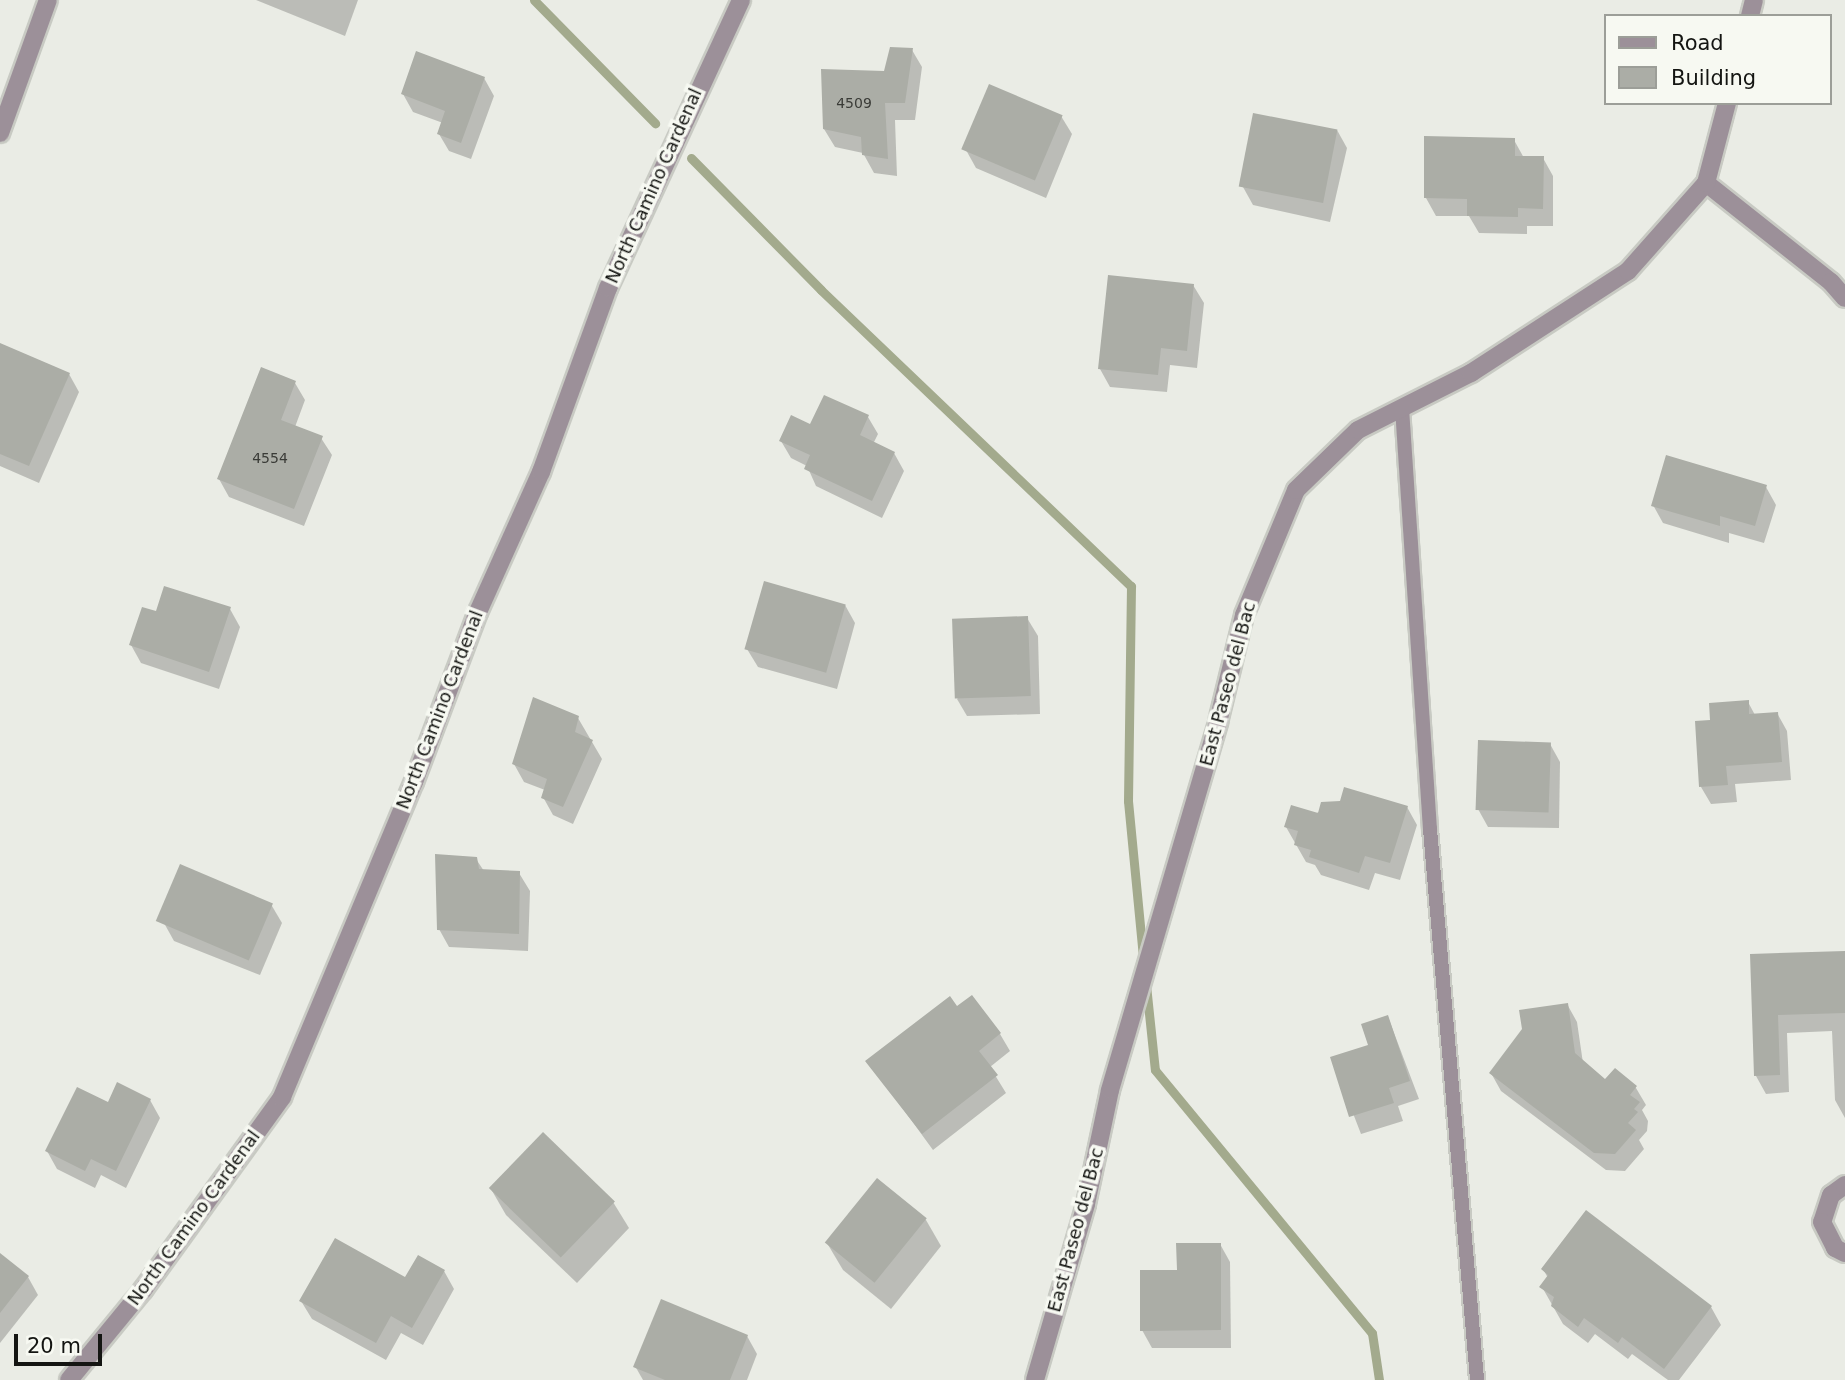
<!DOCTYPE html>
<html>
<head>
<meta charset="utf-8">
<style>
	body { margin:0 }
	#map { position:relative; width:1845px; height:1380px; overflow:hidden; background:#eaece5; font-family:"DejaVu Sans",sans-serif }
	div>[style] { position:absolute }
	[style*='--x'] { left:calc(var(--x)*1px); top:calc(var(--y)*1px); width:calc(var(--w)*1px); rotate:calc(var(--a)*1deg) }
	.shadow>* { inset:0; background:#0003 }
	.stream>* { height:9px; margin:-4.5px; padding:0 4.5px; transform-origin:4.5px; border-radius:4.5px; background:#a3aa8d }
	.building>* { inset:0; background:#abada6; transform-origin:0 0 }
	.roads { filter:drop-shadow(2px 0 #c8cac3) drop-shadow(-2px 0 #c8cac3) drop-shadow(0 2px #c8cac3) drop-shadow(0 -2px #c8cac3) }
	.lane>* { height:14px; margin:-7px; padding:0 7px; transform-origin:7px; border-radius:7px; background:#9c9099 }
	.street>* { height:18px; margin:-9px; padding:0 9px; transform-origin:9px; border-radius:9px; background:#9c9099 }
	span { translate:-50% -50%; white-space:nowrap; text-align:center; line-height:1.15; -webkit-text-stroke:7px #f7f9f2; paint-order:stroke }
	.number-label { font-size:14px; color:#3a3b37 }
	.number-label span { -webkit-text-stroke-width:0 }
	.street-label { font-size:18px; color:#141512 }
	.legend { position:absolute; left:1604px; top:14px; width:228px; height:91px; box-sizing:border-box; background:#f7f9f2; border:2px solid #9c9e98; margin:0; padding:9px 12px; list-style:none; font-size:21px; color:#141512 }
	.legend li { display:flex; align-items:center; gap:14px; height:35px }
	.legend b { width:35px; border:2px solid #9c9e98 }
	.scale { position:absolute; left:14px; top:1334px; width:88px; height:32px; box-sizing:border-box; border:4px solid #141512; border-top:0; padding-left:9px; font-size:21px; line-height:24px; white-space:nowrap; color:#141512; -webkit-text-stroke:5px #f7f9f2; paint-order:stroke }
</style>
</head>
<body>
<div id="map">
	<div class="shadow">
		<i style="clip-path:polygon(256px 0,358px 0,345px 36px)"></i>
		<i style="clip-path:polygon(912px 50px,922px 67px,915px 120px,895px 120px,897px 176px,874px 173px,863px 153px,835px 147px,824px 129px)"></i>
		<i style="clip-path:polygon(484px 78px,494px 96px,471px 159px,449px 151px,439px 134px,443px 123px,413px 112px,403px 94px)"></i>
		<i style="clip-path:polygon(1061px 116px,1072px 134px,1046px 198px,976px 168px,966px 150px)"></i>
		<i style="clip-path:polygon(1337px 130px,1347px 148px,1330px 222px,1253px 205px,1243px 187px)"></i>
		<i style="clip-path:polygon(1514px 140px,1524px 158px,1543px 158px,1553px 176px,1553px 226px,1527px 226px,1527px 234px,1479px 233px,1469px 216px,1436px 216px,1426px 198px)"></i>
		<i style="clip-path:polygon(1193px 285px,1204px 303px,1197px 368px,1170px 365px,1167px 392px,1110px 387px,1100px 369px)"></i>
		<i style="clip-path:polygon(0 345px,69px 374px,79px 392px,39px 483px,0 466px)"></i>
		<i style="clip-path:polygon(295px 383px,305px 400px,295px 427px,321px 438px,332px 455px,304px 526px,229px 497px,219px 479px)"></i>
		<i style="clip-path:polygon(868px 417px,878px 434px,873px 444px,894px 453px,904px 471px,882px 518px,816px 486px,807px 466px,791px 458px,781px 441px)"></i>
		<i style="clip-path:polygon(1766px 487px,1776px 505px,1764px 543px,1729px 533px,1729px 543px,1663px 523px,1653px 505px)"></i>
		<i style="clip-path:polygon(845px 605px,855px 623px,837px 689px,758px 667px,747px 649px)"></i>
		<i style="clip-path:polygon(230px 609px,240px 627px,219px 689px,141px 663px,131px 645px,157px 613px)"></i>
		<i style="clip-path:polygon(1027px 618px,1038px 636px,1040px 714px,967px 716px,957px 699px)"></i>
		<i style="clip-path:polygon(1748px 702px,1755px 715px,1777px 713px,1787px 731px,1791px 780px,1735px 784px,1737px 802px,1711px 804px,1701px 787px,1712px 721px)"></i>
		<i style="clip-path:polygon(578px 718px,602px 759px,573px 824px,553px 815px,543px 797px,545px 790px,524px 782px,514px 764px)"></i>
		<i style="clip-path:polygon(1550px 744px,1560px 762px,1559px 828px,1488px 827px,1478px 809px)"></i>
		<i style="clip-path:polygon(1341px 802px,1407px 807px,1417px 825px,1400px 880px,1375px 873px,1369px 890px,1321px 875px,1315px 865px,1306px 862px,1286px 827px)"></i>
		<i style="clip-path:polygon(476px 859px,484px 871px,519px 873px,530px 891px,528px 951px,449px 947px,439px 929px)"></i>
		<i style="clip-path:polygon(272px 906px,282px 923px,260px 975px,174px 941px,164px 923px)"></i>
		<i style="clip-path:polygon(1845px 952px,1845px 1118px,1835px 1100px,1832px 1031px,1787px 1033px,1789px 1092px,1766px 1094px,1756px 1076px,1751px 956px)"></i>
		<i style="clip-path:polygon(1567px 1004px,1577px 1022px,1583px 1063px,1605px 1082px,1616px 1070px,1636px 1088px,1646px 1105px,1642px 1110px,1648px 1121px,1647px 1131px,1639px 1140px,1644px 1149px,1625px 1171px,1606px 1170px,1501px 1091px,1491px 1073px)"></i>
		<i style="clip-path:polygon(957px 1009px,1000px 1034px,1010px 1051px,990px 1067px,1006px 1093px,933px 1150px,868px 1061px)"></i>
		<i style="clip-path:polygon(1388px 1017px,1419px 1099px,1398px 1106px,1403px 1121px,1361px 1134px,1332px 1059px,1370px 1047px)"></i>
		<i style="clip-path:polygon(150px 1100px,160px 1118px,126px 1188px,101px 1175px,95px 1188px,57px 1169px,47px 1151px,109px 1104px)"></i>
		<i style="clip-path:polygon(877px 1181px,926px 1220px,941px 1246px,891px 1309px,843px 1270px,827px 1243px)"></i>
		<i style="clip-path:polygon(491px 1189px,613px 1202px,629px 1228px,577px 1283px,506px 1215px)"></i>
		<i style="clip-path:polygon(1220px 1244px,1230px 1262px,1231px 1348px,1152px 1348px,1142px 1330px,1178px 1272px)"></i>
		<i style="clip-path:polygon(0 1255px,28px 1277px,38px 1295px,0 1343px)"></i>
		<i style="clip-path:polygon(1543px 1269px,1711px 1307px,1721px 1325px,1679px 1380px,1668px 1380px,1632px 1354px,1628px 1359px,1595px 1334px,1588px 1343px,1563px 1324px,1542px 1287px,1548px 1278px)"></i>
		<i style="clip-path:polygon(444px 1271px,454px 1289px,423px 1345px,401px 1333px,386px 1360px,312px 1319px,301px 1301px)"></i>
		<i style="clip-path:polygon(747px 1336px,757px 1354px,747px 1380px,643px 1380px,635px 1366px)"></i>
	</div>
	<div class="stream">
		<i style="--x:534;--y:0;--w:173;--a:45.5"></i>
		<i style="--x:691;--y:158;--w:185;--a:45.4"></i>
		<i style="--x:821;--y:290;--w:429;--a:43.7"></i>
		<i style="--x:1131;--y:586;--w:215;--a:90.8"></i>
		<i style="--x:1128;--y:801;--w:157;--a:84.5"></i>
		<i style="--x:1146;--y:985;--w:85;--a:84"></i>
		<i style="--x:1155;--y:1070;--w:341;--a:50.5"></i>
		<i style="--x:1372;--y:1333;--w:48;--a:81.5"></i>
	</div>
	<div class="building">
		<i style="clip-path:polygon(890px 47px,913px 48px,905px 103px,885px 103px,888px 159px,862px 155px,861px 137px,823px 129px,821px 69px,884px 71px)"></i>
		<i style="clip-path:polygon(416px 51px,485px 77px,461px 143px,437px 134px,445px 111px,401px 94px)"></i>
		<i style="left:989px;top:84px;width:80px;height:71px;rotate:23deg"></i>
		<i style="left:1253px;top:113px;width:86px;height:75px;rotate:11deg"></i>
		<i style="clip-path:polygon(1424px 136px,1515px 138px,1515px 156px,1544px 156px,1543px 209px,1518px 208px,1518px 217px,1467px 216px,1467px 199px,1424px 198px)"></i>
		<i style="clip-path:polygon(1108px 275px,1194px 284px,1187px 351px,1161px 348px,1158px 375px,1098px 369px)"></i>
		<i style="clip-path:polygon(0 343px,70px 373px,29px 466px,0 454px)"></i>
		<i style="clip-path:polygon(261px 367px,296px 381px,281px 420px,323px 436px,294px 509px,217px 479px)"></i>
		<i style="clip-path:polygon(824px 395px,869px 415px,860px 435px,895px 452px,872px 501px,804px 469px,810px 455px,779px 441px,791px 415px,810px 424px)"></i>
		<i style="clip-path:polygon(1666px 455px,1767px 485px,1755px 526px,1720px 516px,1720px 526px,1651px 506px)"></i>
		<i style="left:764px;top:581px;width:85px;height:71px;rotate:16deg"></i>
		<i style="clip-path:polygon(164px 586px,231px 607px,209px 672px,129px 645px,142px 607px,156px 611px)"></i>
		<i style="left:1028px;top:616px;width:80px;height:76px;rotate:88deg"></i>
		<i style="clip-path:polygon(533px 697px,579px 716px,575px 732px,593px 740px,563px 807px,541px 798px,547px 779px,512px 764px)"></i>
		<i style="clip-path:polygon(1749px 700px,1749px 714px,1778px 712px,1782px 762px,1726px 766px,1728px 785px,1699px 787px,1695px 721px,1710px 720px,1709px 703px)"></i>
		<i style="left:1478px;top:740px;width:73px;height:70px;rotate:2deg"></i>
		<i style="clip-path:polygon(1344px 787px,1408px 806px,1390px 863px,1365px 856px,1359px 873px,1309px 857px,1311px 850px,1294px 845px,1298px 831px,1284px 827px,1291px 805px,1318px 813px,1321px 802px,1340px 801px)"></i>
		<i style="clip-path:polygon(435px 854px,477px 857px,479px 869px,520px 871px,519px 934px,437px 930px)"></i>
		<i style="left:180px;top:864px;width:101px;height:62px;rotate:23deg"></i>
		<i style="clip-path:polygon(1845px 951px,1845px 1013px,1778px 1015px,1780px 1075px,1754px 1076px,1750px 954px)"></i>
		<i style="clip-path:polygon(972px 995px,1001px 1033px,979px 1051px,998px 1075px,922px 1134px,865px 1061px,950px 996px,957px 1006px)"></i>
		<i style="clip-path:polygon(1568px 1003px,1575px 1053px,1605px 1079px,1615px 1068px,1637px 1086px,1630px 1095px,1640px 1102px,1634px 1109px,1638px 1112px,1628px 1123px,1636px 1130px,1615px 1154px,1594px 1153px,1489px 1073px,1522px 1029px,1519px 1010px)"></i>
		<i style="clip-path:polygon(1388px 1015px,1410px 1081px,1389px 1088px,1394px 1103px,1349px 1117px,1330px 1057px,1368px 1045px,1361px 1024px)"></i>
		<i style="clip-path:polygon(117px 1082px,151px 1099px,116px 1171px,91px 1159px,85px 1171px,45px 1151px,77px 1087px,108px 1102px)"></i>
		<i style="left:543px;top:1132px;width:100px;height:78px;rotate:44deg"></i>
		<i style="left:877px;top:1178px;width:64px;height:83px;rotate:39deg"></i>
		<i style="clip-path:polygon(1586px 1210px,1712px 1306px,1664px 1369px,1622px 1337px,1618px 1343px,1584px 1318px,1578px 1327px,1551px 1306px,1554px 1297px,1539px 1287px,1548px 1275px,1541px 1269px)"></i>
		<i style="clip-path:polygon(335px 1238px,405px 1277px,418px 1255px,445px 1270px,412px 1328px,391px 1316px,376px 1343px,299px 1301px)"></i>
		<i style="clip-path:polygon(1176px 1243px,1221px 1243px,1221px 1330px,1140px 1331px,1140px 1270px,1177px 1270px)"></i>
		<i style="clip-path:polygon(0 1253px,29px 1276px,0 1313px)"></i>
		<i style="clip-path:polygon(661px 1299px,748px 1335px,730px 1380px,665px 1380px,633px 1367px)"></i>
	</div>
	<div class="roads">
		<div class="lane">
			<i style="--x:1402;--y:408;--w:422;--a:86.2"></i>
			<i style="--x:1430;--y:829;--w:553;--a:85.12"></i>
		</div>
		<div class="street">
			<i style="--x:1750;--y:16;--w:16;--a:-76"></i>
			<i style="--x:0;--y:133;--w:141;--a:-70.2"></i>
			<i style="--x:1706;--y:183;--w:159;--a:38.4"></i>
			<i style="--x:1831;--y:282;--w:21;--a:49"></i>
			<i style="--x:1845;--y:1185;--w:17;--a:144"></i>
			<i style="--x:1831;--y:1195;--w:28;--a:108"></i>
			<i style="--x:1822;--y:1222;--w:29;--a:63"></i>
			<i style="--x:1835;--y:1248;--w:11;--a:27"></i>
			<i style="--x:69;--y:1380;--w:117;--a:-50.6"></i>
			<i style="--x:143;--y:1290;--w:238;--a:-54.2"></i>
			<i style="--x:282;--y:1097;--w:342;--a:-67.3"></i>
			<i style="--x:414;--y:782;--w:182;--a:-69.4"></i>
			<i style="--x:478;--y:612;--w:154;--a:-65.8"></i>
			<i style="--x:541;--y:472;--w:196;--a:-70"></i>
			<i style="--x:608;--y:288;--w:317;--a:-65.2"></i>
			<i style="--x:1035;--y:1380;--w:183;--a:-73.8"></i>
			<i style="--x:1086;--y:1204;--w:116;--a:-78.1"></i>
			<i style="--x:1110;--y:1090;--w:384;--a:-73.6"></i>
			<i style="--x:1218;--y:722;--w:110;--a:-76.3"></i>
			<i style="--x:1244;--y:615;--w:135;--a:-67.4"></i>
			<i style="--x:1296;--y:490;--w:86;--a:-44.1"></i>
			<i style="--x:1358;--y:430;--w:127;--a:-26.8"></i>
			<i style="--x:1471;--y:373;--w:187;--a:-33"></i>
			<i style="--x:1628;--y:271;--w:118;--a:-48.4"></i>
			<i style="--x:1706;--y:183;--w:83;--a:-75.3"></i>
		</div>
	</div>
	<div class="number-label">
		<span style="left:854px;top:103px">4509</span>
		<span style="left:270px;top:458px">4554</span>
	</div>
	<div class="street-label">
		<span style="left:654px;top:186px;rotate:-66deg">North Camino Cardenal</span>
		<span style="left:1228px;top:684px;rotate:-75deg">East Paseo del Bac</span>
		<span style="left:440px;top:710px;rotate:-69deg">North Camino Cardenal</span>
		<span style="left:194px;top:1218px;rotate:-54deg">North Camino Cardenal</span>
		<span style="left:1076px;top:1230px;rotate:-75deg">East Paseo del Bac</span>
	</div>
	<ul class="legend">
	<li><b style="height:9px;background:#9c9099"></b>Road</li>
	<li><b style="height:19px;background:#abada6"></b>Building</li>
	</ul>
	<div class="scale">20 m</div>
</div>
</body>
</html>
